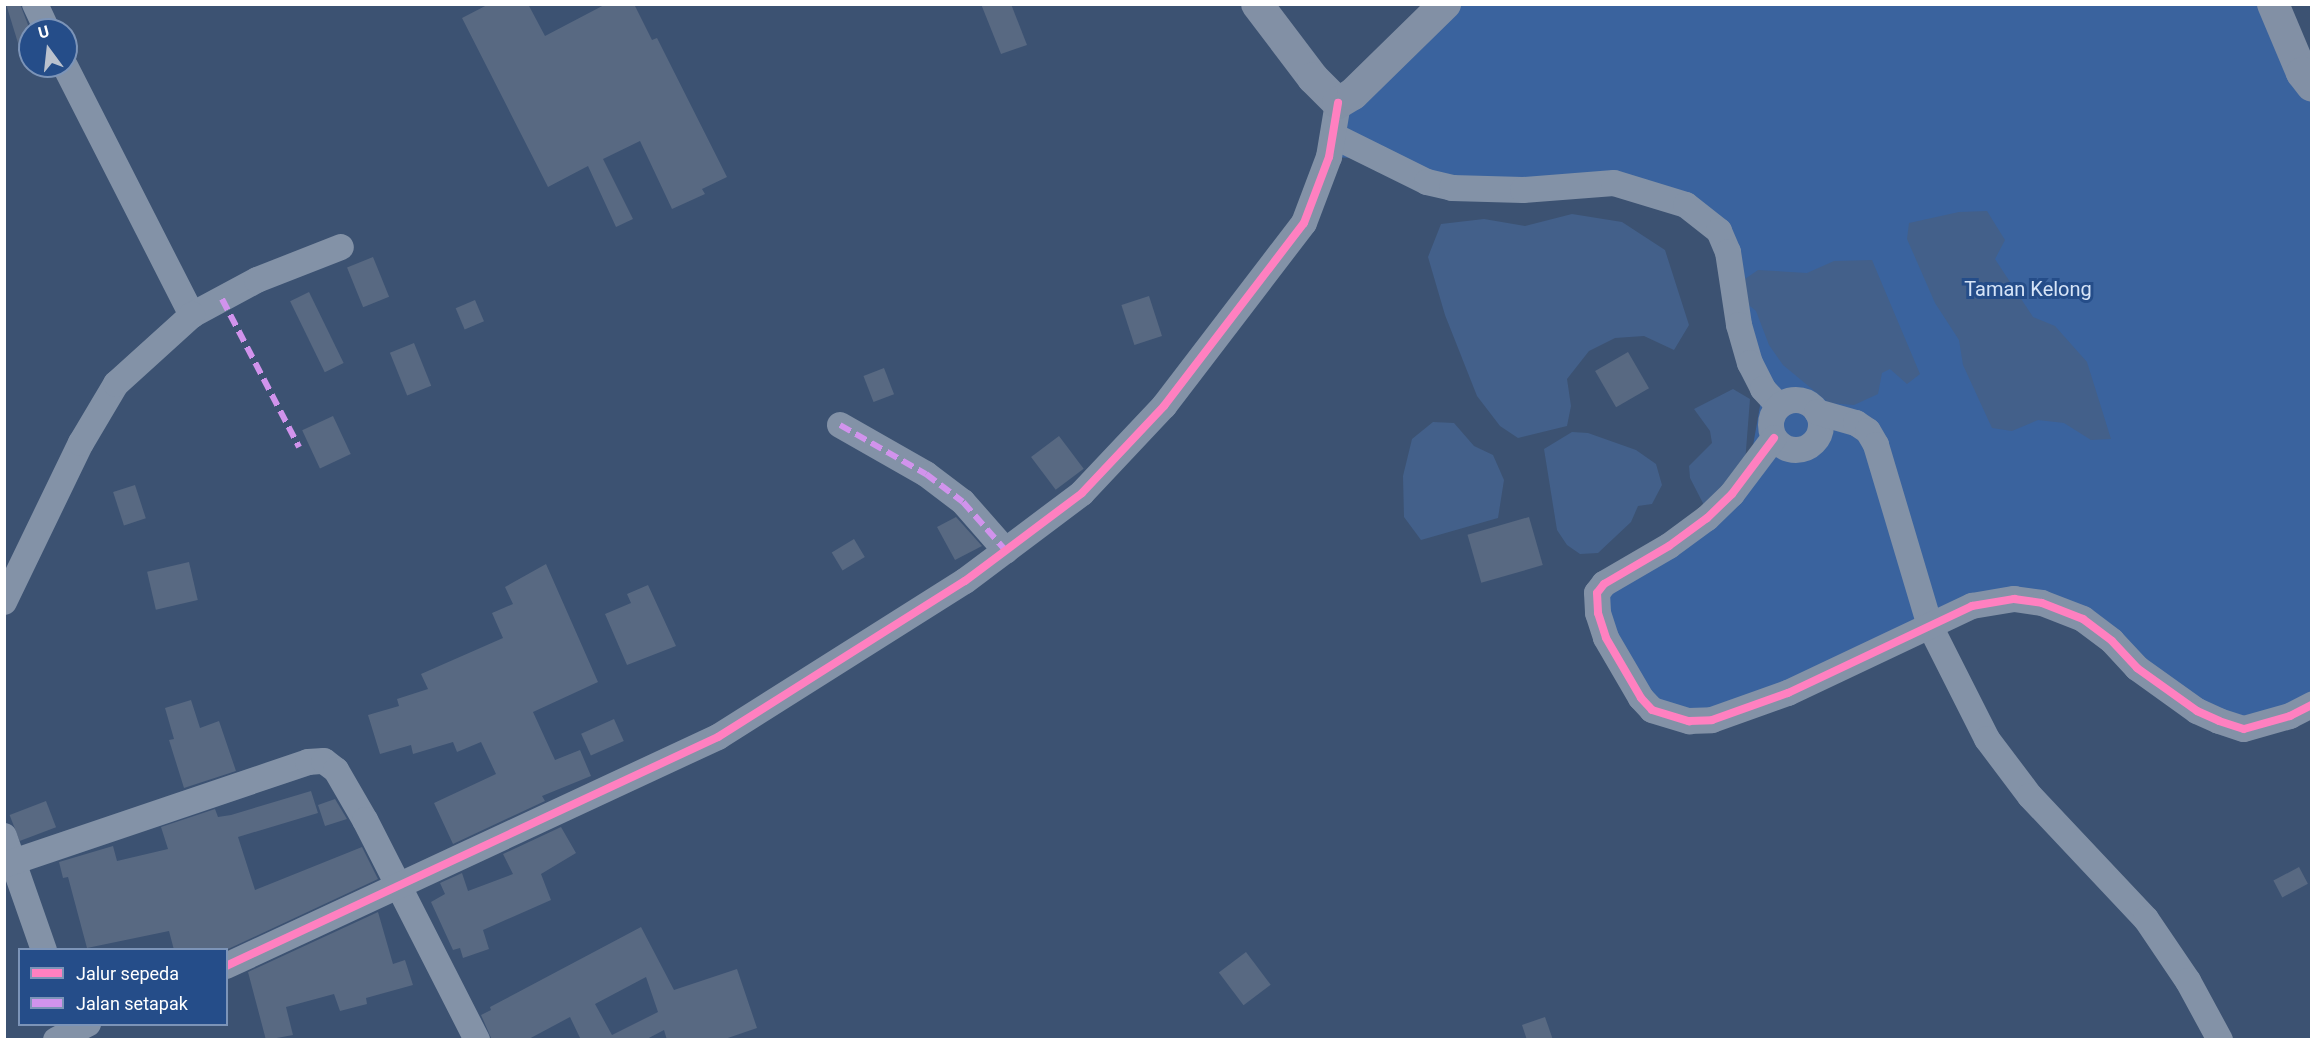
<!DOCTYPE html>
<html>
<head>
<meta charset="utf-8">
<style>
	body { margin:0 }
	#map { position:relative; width:2316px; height:1044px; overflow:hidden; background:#3c5272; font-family:Roboto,sans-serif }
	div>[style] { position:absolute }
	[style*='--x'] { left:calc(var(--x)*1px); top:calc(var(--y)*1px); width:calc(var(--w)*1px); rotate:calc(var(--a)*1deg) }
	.green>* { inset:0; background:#3a639e }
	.water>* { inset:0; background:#43608a }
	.building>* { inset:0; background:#586982; transform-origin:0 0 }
	.minor>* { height:26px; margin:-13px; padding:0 13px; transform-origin:13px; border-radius:13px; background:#8392a7 }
	.minor>.ring { margin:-13px; padding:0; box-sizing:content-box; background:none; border:26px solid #8392a7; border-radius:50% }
	.major>* { height:32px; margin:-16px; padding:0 16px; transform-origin:16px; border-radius:16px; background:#8290a5 }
	.quiet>* { height:6px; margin-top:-3px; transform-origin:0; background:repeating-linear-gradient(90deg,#d193ec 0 12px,transparent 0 18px) }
	.cycleway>* { height:8px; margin:-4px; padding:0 4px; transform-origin:4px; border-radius:4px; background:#ff80c0 }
	span { translate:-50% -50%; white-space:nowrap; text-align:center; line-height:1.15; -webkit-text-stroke:6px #254d89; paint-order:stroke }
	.park-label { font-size:20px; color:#d6e4f7 }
	.frame { position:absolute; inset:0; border:6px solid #fff; pointer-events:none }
	.legend { position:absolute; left:18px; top:948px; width:210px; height:78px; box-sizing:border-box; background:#254d89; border:2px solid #7c94b8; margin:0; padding:8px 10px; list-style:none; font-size:18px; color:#fff }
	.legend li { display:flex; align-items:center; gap:12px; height:30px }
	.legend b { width:30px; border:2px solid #7c94b8 }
	.north { position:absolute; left:18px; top:18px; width:60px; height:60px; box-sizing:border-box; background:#254d89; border:2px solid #7c94b8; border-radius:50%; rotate:345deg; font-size:16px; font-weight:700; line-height:24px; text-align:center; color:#fff }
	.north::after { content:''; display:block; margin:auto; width:21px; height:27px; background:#bbc2ce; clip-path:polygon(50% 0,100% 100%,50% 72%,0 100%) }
</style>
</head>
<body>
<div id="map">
	<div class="green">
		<i style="clip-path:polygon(1434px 5px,2273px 5px,2311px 81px,2311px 702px,2219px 721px,2065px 610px,1988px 603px,1712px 720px,1641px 698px,1606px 638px,1604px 584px,1748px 474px,1763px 389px,1719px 231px,1658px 195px,1427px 182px,1381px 159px,1329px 157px,1340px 103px)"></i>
	</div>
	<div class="water">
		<i style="clip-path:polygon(1987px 211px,2005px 240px,1995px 259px,2033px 317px,2055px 326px,2087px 362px,2111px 439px,2091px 440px,2064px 423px,2038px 420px,2012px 431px,1992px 428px,1963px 365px,1959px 340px,1935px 303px,1907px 239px,1909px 223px,1959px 212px)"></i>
		<i style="clip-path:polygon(1572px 214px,1622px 222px,1665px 250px,1689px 325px,1674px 350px,1644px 336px,1615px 338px,1589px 351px,1567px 379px,1571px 406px,1567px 426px,1518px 438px,1500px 426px,1477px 396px,1445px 315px,1428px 257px,1441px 224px,1484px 219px,1525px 226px)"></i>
		<i style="clip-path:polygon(1872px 260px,1920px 374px,1907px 384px,1890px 369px,1882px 373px,1878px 394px,1854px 405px,1829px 403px,1783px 365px,1769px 345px,1756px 311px,1739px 297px,1745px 279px,1758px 270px,1807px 273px,1834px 261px)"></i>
		<i style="clip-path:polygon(1733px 389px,1750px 399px,1745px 463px,1706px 509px,1690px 478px,1689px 466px,1712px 443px,1710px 431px,1694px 409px)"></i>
		<i style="clip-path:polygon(1433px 422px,1454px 423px,1474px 446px,1493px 455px,1504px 480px,1498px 518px,1421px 540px,1404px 517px,1403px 476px,1412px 439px)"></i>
		<i style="clip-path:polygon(1572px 432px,1588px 433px,1636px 450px,1656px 464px,1662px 485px,1652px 504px,1638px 506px,1631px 522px,1598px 553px,1580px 554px,1567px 545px,1557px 530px,1544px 449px)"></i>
	</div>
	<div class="building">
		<i style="clip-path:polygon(6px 4px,20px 4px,30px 30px,30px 69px,26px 69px)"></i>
		<i style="clip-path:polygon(489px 4px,528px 4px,545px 36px,606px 4px,634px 4px,652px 40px,657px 38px,727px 177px,702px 189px,705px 194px,672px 209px,640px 141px,603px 159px,633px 219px,616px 227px,588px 166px,548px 187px,462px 18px)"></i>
		<i style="clip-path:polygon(981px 4px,1011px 4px,1027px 45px,1001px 54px)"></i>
		<i style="left:373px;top:257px;width:43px;height:28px;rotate:68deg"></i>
		<i style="left:309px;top:292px;width:79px;height:21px;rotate:64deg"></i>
		<i style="left:1149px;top:296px;width:42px;height:29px;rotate:72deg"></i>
		<i style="left:475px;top:300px;width:23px;height:21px;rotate:67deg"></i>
		<i style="left:414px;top:343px;width:46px;height:26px;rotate:68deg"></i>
		<i style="left:1628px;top:352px;width:42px;height:38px;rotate:60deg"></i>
		<i style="left:884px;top:368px;width:28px;height:22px;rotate:69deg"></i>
		<i style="left:333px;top:416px;width:42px;height:34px;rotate:65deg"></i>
		<i style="left:1059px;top:436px;width:41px;height:35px;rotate:53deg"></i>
		<i style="left:135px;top:485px;width:35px;height:23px;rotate:72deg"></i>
		<i style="clip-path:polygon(956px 517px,982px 546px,955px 560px,937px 527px)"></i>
		<i style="left:1529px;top:517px;width:50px;height:64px;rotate:74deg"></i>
		<i style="left:854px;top:539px;width:21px;height:26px;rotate:59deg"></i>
		<i style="left:189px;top:562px;width:39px;height:43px;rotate:77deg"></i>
		<i style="clip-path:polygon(546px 564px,598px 682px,533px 712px,555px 760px,580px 750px,591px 776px,542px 796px,545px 801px,453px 844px,434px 803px,496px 774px,481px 742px,457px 752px,453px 742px,413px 754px,411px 745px,380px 754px,368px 715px,399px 706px,397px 699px,428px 689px,421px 674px,503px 638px,492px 613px,513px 604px,505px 587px)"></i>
		<i style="clip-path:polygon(648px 585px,676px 646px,627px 665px,605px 614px,631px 603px,627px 594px)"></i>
		<i style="clip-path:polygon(191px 700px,200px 728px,219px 721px,236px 771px,184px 788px,169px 740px,174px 739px,165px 708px)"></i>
		<i style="left:614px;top:719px;width:24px;height:36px;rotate:66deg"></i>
		<i style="clip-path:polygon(311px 791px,318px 813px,238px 837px,255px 890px,362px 847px,378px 879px,226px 950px,174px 950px,169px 931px,87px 948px,68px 877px,63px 878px,59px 862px,113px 846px,117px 861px,168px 849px,161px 827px,215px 809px,218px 817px,231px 815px)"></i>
		<i style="clip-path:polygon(335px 799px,347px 819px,325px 826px,318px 805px)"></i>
		<i style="left:46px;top:801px;width:28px;height:39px;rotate:69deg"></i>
		<i style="clip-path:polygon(561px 827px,576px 853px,541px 874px,551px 900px,483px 930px,489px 949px,463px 958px,460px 948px,453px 950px,431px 902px,445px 894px,440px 883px,462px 873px,468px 891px,513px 874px,503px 854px)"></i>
		<i style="left:2299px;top:867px;width:19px;height:29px;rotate:62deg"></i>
		<i style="clip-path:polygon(378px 912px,393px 964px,405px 960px,413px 985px,366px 998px,367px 1004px,340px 1011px,334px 994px,286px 1007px,293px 1035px,266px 1040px,248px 972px)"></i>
		<i style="clip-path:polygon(evenodd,641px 927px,674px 990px,737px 969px,757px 1028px,722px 1040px,667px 1040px,664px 1030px,645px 1040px,581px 1040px,570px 1017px,527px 1040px,492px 1040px,481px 1015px,491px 1010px,490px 1007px,641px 927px,646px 977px,658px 1012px,612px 1035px,595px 1004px,646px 977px)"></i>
		<i style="left:1246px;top:952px;width:41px;height:34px;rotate:53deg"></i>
		<i style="clip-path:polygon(1545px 1017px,1553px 1040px,1527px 1040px,1522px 1025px)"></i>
	</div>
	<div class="minor">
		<i style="--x:35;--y:4;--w:29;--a:65"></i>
		<i style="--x:65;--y:66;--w:280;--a:63"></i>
		<i style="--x:192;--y:315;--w:74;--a:-28.3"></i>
		<i style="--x:257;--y:280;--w:90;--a:-21.4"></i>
		<i style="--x:1334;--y:136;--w:104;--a:26.3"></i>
		<i style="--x:1427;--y:182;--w:26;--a:13"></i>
		<i style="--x:1452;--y:188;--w:71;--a:1.6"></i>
		<i style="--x:1523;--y:190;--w:91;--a:-4.4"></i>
		<i style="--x:1614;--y:183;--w:75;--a:17"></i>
		<i style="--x:1686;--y:205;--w:42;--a:38.2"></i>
		<i style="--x:1719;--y:231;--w:23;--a:67"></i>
		<i style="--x:1728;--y:252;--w:74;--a:81.4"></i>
		<i style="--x:1739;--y:325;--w:40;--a:74"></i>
		<i style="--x:1750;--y:363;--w:29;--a:63"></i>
		<i style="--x:1763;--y:389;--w:23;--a:47"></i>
		<i class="ring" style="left:1771px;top:400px;width:24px;height:24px"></i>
		<i style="--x:1817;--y:412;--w:41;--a:15.8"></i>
		<i style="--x:1856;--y:423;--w:14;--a:34"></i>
		<i style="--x:1868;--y:431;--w:16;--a:60"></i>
		<i style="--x:1876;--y:445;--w:189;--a:73.4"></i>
		<i style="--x:1930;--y:626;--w:127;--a:63.2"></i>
		<i style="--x:1987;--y:739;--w:71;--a:53"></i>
		<i style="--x:2030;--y:796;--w:169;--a:46.7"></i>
		<i style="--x:2146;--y:919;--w:75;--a:55.9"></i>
		<i style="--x:2188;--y:981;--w:67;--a:61.5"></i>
		<i style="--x:840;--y:425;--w:99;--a:29.7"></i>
		<i style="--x:926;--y:474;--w:46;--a:37.1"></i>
		<i style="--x:963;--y:502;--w:65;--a:48.7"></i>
		<i style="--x:1774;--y:438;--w:70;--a:126.9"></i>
		<i style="--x:1732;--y:494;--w:35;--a:136"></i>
		<i style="--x:1707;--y:518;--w:47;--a:143.6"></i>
		<i style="--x:1669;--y:546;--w:75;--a:149.7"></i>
		<i style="--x:1604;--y:584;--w:11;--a:128"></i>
		<i style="--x:1597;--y:593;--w:20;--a:87"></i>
		<i style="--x:1598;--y:613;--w:26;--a:72"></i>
		<i style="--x:1606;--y:638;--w:69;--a:59.7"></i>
		<i style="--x:1641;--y:698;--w:16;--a:47"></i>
		<i style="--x:1652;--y:710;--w:39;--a:17"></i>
		<i style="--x:1689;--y:721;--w:23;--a:-2"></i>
		<i style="--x:1712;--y:720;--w:81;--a:-19.6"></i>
		<i style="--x:1788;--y:693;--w:204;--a:-25.3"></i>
		<i style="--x:1972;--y:606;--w:43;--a:-9.5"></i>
		<i style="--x:2014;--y:599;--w:28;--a:8"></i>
		<i style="--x:2042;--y:603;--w:44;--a:21.3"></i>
		<i style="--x:2083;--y:619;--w:36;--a:37"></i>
		<i style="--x:2112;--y:641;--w:37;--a:47"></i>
		<i style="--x:2137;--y:668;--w:74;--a:35.6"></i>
		<i style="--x:2197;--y:711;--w:24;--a:24"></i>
		<i style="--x:2219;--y:721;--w:26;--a:18"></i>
		<i style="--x:2244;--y:729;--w:48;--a:-15.8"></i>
		<i style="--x:2290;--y:716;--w:25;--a:-27"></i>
		<i style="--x:4;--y:602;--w:177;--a:-64.2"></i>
		<i style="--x:81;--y:443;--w:69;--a:-59.3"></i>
		<i style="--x:116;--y:384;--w:103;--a:-42.2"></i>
		<i style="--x:4;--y:836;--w:121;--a:70.7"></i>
		<i style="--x:4;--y:865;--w:321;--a:-18.7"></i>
		<i style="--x:308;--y:762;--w:16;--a:-4"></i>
		<i style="--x:324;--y:761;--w:15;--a:37"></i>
		<i style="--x:336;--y:770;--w:58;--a:59.9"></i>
		<i style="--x:365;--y:820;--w:247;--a:63"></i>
		<i style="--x:226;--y:966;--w:543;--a:-24.96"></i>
		<i style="--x:718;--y:737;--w:292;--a:-32.3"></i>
		<i style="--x:965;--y:581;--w:146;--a:-36.9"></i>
		<i style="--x:1082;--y:493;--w:120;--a:-46.7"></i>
		<i style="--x:1164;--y:406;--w:230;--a:-52.6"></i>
		<i style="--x:1304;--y:223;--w:71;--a:-69.3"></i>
		<i style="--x:1329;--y:157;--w:55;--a:-80.5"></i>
		<i style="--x:56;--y:1040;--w:36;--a:-27"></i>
	</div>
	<div class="major">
		<i style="--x:1257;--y:4;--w:93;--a:52.9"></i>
		<i style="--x:1313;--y:78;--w:35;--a:45"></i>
		<i style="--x:1338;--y:103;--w:17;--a:-31"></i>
		<i style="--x:1353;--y:94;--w:129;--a:-44.4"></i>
		<i style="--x:2273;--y:4;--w:75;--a:67.2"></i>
		<i style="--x:2302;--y:73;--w:16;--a:52"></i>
	</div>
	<div class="quiet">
		<i style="--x:222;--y:299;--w:167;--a:62.5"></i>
		<i style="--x:840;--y:425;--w:99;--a:29.7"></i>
		<i style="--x:926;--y:474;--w:46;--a:37.1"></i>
		<i style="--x:963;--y:502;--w:65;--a:48.7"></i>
	</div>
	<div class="cycleway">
		<i style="--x:1774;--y:438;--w:70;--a:126.9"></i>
		<i style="--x:1732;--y:494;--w:35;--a:136"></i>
		<i style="--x:1707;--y:518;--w:47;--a:143.6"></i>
		<i style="--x:1669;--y:546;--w:75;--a:149.7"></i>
		<i style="--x:1604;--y:584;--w:11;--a:128"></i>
		<i style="--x:1597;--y:593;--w:20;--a:87"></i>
		<i style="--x:1598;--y:613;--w:26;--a:72"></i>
		<i style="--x:1606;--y:638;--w:69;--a:59.7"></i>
		<i style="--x:1641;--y:698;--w:16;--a:47"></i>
		<i style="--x:1652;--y:710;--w:39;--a:17"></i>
		<i style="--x:1689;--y:721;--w:23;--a:-2"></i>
		<i style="--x:1712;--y:720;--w:81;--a:-19.6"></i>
		<i style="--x:1788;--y:693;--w:204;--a:-25.3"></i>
		<i style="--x:1972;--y:606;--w:43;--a:-9.5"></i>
		<i style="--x:2014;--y:599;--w:28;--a:8"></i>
		<i style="--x:2042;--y:603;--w:44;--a:21.3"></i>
		<i style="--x:2083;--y:619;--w:36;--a:37"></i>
		<i style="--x:2112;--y:641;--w:37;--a:47"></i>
		<i style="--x:2137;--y:668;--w:74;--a:35.6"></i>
		<i style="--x:2197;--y:711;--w:24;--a:24"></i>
		<i style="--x:2219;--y:721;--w:26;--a:18"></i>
		<i style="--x:2244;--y:729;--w:48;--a:-15.8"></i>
		<i style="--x:2290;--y:716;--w:25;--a:-27"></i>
		<i style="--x:226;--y:966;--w:543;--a:-24.96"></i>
		<i style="--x:718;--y:737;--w:292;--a:-32.3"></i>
		<i style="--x:965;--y:581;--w:146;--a:-36.9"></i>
		<i style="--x:1082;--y:493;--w:120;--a:-46.7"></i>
		<i style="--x:1164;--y:406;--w:230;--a:-52.6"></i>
		<i style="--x:1304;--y:223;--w:71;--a:-69.3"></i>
		<i style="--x:1329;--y:157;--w:55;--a:-80.5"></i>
	</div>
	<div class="park-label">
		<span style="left:2028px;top:289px">Taman Kelong</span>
	</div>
	<div class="frame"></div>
	<ul class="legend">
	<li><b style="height:8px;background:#ff80c0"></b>Jalur sepeda</li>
	<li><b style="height:8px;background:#d193ec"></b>Jalan setapak</li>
	</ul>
	<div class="north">U</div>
</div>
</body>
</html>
